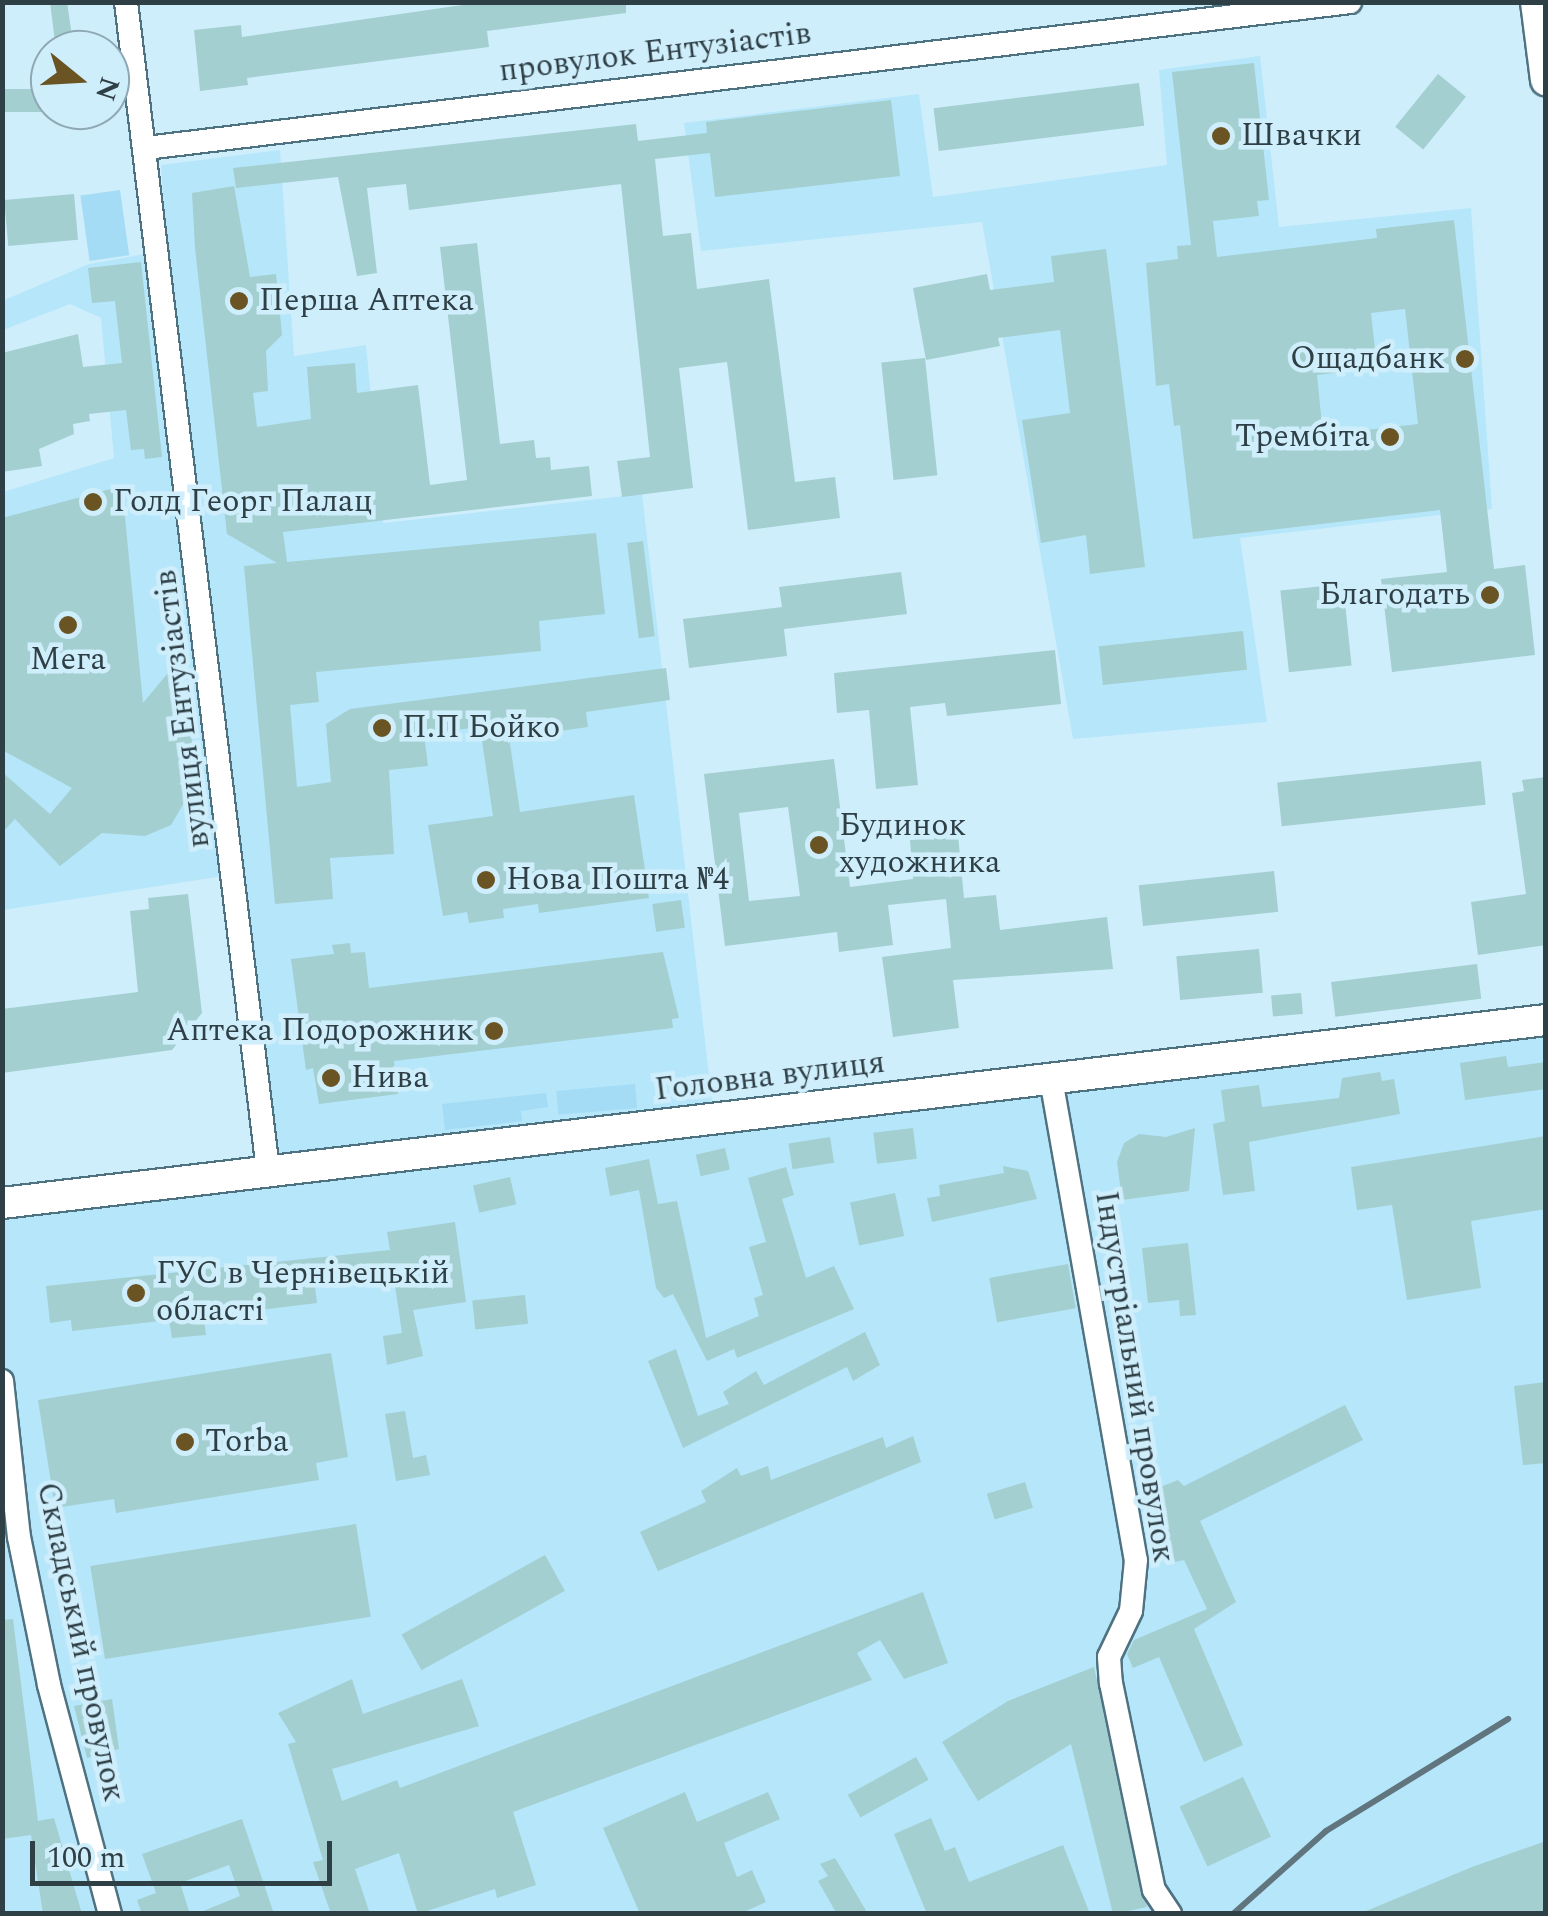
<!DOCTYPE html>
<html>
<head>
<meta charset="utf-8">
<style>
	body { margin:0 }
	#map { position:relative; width:1548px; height:1916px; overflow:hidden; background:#cfeefc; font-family:Spectral,serif }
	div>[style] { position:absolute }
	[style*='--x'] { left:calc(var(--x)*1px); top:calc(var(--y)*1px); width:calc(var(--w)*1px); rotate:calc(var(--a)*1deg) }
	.built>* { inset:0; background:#b6e6fa }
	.green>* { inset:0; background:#a4dcf5; transform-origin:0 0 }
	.building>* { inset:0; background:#a3cfd0; transform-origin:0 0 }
	.roads { filter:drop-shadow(2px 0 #4f7281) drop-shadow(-2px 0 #4f7281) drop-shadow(0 2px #4f7281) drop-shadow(0 -2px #4f7281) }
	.minor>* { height:22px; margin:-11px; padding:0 11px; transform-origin:11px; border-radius:11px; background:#fff }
	.major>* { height:30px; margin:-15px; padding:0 15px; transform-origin:15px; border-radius:15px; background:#fff }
	.rail>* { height:6px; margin:-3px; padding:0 3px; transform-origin:3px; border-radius:3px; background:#60757e }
	.dots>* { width:28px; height:28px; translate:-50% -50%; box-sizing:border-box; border:5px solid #cfeefc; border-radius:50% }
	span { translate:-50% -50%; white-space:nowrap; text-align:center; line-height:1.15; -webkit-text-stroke:9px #cfeefc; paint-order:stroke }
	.street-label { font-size:32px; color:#2f3f46 }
	.poi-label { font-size:32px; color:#2f3f46 }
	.left { translate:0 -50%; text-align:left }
	.right { translate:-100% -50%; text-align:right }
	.frame { position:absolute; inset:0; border:5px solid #2f3f46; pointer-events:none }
	.north { position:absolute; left:30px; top:30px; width:100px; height:100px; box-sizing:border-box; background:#cfeefc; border:2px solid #8fa8b3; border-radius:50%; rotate:108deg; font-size:28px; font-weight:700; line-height:40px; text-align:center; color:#2f3f46 }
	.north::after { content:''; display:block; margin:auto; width:35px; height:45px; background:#6a5424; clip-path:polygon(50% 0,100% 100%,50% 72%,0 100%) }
	.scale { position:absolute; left:30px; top:1841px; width:302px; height:45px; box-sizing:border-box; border:5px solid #2f3f46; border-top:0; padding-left:12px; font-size:30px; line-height:35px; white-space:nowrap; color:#2f3f46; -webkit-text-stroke:8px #cfeefc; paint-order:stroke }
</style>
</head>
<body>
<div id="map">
	<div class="built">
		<i style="clip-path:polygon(1260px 56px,1279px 227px,1471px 208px,1492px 509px,1240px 538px,1267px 722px,1073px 739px,982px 222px,701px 251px,684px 123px,919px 94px,933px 197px,1167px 165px,1159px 70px)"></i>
		<i style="clip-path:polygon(280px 150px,294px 356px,366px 345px,383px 523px,642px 494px,713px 1110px,281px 1156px,272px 1144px,243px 873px,3px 910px,3px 492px,114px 458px,101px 318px,70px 304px,3px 330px,2px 301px,89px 264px,167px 250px,161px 165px)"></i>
		<i style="clip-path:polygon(1545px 1023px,1545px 1913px,3px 1913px,3px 1208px)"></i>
	</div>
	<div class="green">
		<i style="left:120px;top:190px;width:66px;height:40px;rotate:82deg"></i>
		<i style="left:635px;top:1084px;width:24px;height:79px;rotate:85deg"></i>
		<i style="clip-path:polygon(546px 1093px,548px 1107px,521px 1111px,522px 1121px,445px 1130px,442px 1104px)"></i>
	</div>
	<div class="building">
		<i style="clip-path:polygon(50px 2px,67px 2px,74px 50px,56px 50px)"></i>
		<i style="clip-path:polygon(483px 2px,626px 2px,626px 13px,487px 31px,489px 47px,247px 78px,248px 85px,200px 91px,194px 30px,241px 25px,242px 37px)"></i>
		<i style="clip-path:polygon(evenodd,1254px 63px,1269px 200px,1257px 201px,1259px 216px,1213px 221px,1217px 257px,1377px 238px,1376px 229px,1454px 220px,1494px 569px,1525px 565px,1535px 655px,1392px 672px,1381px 579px,1447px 572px,1440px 510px,1193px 539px,1180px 425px,1174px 426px,1169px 384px,1156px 386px,1146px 263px,1178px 259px,1177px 246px,1191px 245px,1172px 72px,1254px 63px,1405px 309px,1418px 424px,1323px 435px,1317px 375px,1377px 368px,1371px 313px,1405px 309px)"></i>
		<i style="left:1438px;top:74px;width:36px;height:68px;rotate:39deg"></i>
		<i style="left:1139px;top:83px;width:43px;height:207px;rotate:83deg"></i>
		<i style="left:50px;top:89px;width:23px;height:48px;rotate:90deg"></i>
		<i style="clip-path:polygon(891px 100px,900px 176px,715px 197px,710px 153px,655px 159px,663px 236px,691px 233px,697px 289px,769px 279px,795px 482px,835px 477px,840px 518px,748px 530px,727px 362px,679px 368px,693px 488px,622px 497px,617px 461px,650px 457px,621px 184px,409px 210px,406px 184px,367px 188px,377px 273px,357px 276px,338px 177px,236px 188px,233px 168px,636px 124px,638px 141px,707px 133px,706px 122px)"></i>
		<i style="clip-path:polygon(234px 186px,250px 277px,276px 274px,282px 335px,266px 351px,268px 391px,253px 393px,257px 427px,311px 419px,307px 367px,355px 363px,357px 393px,418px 385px,430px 485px,467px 480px,440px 247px,477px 243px,500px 444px,534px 440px,536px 458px,550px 457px,551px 470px,589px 466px,592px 496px,283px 532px,287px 562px,596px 533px,605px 614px,539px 621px,541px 651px,316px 672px,319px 702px,290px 705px,297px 787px,331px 782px,326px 724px,350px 709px,666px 668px,670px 700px,586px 712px,588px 727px,553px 732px,551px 718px,507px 723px,520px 812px,634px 795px,649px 898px,539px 913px,538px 904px,503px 909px,504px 918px,469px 923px,467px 912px,443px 916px,428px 825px,493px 816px,480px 727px,424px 734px,428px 766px,389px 770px,394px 854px,330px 858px,333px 899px,275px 904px,244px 566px,277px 563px,227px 534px,195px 248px,192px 193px)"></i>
		<i style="left:74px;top:194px;width:46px;height:70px;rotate:85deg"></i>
		<i style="clip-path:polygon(1106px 249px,1145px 567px,1090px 574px,1086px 535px,1041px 543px,1022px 420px,1070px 413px,1060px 330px,998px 338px,1000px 346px,926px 360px,913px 288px,987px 274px,990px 290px,1054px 282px,1051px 256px)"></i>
		<i style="clip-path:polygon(141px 262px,162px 457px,145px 459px,144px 449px,131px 450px,126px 410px,89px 414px,90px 421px,73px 424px,74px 434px,39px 449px,42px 466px,2px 472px,2px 353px,78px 334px,83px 367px,122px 363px,115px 301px,92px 303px,88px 268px)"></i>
		<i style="left:925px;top:358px;width:118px;height:44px;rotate:84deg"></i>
		<i style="clip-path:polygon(122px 486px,143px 703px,167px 674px,188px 685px,194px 705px,182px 723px,196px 747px,198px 779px,171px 825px,145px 836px,102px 833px,60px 866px,15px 819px,2px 833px,2px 772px,50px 814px,72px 788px,2px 750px,2px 518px)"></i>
		<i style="left:643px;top:541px;width:96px;height:16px;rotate:83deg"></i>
		<i style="clip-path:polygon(901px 572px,907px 614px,784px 629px,787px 656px,689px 668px,683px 619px,782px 607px,779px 587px)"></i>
		<i style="left:1343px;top:584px;width:82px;height:63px;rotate:84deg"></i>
		<i style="left:1243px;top:631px;width:39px;height:145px;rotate:84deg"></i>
		<i style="clip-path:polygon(1055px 650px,1061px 704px,947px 716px,945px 703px,910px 707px,918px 785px,876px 789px,869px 710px,837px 713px,834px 673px)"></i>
		<i style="clip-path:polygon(evenodd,834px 759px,850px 887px,913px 879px,910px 840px,958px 835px,964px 898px,996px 895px,1000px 930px,1107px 917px,1113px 969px,953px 980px,959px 1028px,893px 1037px,882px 957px,951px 948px,946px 899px,888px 905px,893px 945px,839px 952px,837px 932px,725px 946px,704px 774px,834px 759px,788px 807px,800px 896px,749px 901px,739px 813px,788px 807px)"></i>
		<i style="left:1481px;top:761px;width:44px;height:205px;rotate:84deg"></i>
		<i style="clip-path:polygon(1546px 777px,1546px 945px,1478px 955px,1471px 902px,1526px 894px,1512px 793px,1524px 791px,1522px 780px)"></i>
		<i style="left:1274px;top:871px;width:41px;height:136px;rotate:84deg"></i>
		<i style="clip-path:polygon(188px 894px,202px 1013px,172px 1050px,2px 1073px,2px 1009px,138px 992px,130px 911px,149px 909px,148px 898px)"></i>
		<i style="left:681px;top:900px;width:28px;height:29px;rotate:82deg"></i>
		<i style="clip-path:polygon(350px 943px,351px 953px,365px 952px,369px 988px,663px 952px,679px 1018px,672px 1019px,673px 1028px,394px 1061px,398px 1094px,319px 1104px,313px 1068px,306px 1070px,291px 959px,334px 954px,332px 945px)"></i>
		<i style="left:1259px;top:949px;width:44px;height:83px;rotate:85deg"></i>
		<i style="left:1477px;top:964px;width:35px;height:147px;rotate:83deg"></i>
		<i style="left:1301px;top:993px;width:21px;height:30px;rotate:85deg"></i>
		<i style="clip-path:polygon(1506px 1056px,1508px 1067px,1546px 1062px,1546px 1089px,1465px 1100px,1460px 1063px)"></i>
		<i style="clip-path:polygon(1380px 1072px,1382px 1081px,1394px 1079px,1400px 1114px,1249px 1142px,1255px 1191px,1223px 1195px,1213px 1124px,1225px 1121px,1221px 1090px,1259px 1085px,1262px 1107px,1339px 1098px,1342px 1078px)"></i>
		<i style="left:913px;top:1128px;width:31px;height:40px;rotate:83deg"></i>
		<i style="clip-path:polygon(1195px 1128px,1189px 1191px,1122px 1200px,1117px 1162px,1124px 1143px,1139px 1134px,1166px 1137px)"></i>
		<i style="clip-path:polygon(1546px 1136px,1546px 1209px,1471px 1221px,1481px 1288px,1407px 1300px,1392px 1205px,1357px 1210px,1351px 1167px)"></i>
		<i style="left:830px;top:1137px;width:26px;height:42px;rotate:81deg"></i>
		<i style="left:725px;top:1148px;width:22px;height:30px;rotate:77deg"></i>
		<i style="clip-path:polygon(649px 1159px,658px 1204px,677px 1201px,706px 1338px,759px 1316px,754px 1298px,763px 1295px,749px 1247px,766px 1242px,748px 1178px,786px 1167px,794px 1195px,782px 1199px,806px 1278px,834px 1266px,854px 1309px,737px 1358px,734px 1349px,707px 1361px,673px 1294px,664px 1298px,656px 1288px,639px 1190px,610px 1196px,605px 1168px)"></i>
		<i style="clip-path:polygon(1003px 1166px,1028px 1171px,1037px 1199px,932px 1222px,927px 1198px,940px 1196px,939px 1185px,1004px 1173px)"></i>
		<i style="left:510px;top:1177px;width:28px;height:38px;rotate:77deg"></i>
		<i style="left:895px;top:1193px;width:44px;height:46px;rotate:78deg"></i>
		<i style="clip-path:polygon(455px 1222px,466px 1302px,413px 1310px,423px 1356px,387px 1365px,383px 1336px,402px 1333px,394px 1279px,315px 1287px,317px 1303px,204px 1317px,206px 1335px,172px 1338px,169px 1320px,72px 1331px,71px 1320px,50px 1323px,46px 1286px,390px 1250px,387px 1232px)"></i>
		<i style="clip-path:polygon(1188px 1243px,1196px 1315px,1180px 1316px,1179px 1300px,1148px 1303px,1142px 1248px)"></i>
		<i style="left:1068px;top:1264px;width:45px;height:80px;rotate:80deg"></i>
		<i style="left:525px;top:1295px;width:29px;height:53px;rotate:84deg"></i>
		<i style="clip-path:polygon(865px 1332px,880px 1365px,853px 1381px,847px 1367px,683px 1448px,648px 1361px,676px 1349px,698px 1416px,729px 1404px,723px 1392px,756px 1371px,764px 1385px)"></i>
		<i style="clip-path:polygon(331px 1353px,348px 1457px,316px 1463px,319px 1480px,116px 1513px,114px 1499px,55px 1508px,38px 1400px)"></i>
		<i style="clip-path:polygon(1546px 1382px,1546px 1463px,1523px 1465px,1514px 1386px)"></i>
		<i style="clip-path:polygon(1345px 1405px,1363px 1440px,1200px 1521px,1236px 1602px,1194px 1629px,1243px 1745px,1204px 1762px,1159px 1657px,1133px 1668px,1127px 1654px,1134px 1640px,1207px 1609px,1184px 1560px,1175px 1562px,1153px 1490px,1178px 1480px,1184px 1486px)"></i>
		<i style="clip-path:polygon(405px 1411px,413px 1458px,426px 1455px,430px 1475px,396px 1481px,385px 1414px)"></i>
		<i style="clip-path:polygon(913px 1436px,921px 1462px,658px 1571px,640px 1532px,706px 1502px,701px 1491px,737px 1468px,741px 1476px,768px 1466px,771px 1480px,883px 1437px,886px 1448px)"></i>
		<i style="left:1025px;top:1482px;width:27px;height:40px;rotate:73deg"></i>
		<i style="left:356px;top:1524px;width:94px;height:269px;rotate:81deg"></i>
		<i style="left:545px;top:1555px;width:41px;height:164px;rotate:61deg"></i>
		<i style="clip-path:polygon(923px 1592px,948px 1663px,904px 1679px,880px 1640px,857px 1653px,872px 1680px,513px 1812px,536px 1885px,497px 1898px,495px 1889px,418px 1914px,399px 1853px,355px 1869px,370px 1914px,331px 1914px,313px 1862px,323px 1860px,288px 1744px,296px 1742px,278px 1713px,352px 1679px,363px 1714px,462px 1679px,479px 1726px,332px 1769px,342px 1801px,397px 1780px,400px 1788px)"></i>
		<i style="clip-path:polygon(13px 1619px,38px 1821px,54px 1818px,82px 1914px,43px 1914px,31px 1835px,2px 1839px,2px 1620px)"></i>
		<i style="clip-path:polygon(1094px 1667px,1147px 1907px,1113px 1914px,1071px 1744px,978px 1801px,942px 1742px,1008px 1701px)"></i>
		<i style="clip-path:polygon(112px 1699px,119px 1749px,87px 1758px,74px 1706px)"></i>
		<i style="left:916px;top:1757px;width:26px;height:78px;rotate:61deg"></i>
		<i style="left:1243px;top:1777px;width:66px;height:70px;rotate:65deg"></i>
		<i style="clip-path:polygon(685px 1792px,697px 1822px,768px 1792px,780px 1819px,724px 1843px,737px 1877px,752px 1870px,766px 1902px,739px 1914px,640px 1914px,603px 1828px)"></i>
		<i style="clip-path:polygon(931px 1818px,945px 1851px,955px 1847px,969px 1882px,1063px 1845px,1090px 1914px,927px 1914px,894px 1834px)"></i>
		<i style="clip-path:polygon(242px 1819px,274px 1914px,196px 1914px,240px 1896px,229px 1865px,180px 1883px,190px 1914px,142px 1914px,137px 1900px,156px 1893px,142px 1854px)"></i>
		<i style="clip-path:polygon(1546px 1841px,1546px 1914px,1359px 1914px,1472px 1867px)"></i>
		<i style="clip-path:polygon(835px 1858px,841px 1868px,868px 1914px,837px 1914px,818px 1881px,828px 1876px,820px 1864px)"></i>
	</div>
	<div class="roads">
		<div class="minor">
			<i style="--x:126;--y:2;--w:1177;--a:83.07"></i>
			<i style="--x:146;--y:148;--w:1213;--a:-6.91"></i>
			<i style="--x:1051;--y:1079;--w:488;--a:80"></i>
			<i style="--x:1136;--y:1560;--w:51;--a:95.6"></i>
			<i style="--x:1131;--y:1611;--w:51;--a:115.6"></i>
			<i style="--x:1109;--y:1657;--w:26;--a:86"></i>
			<i style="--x:1111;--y:1683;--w:211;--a:78.3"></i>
			<i style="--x:1154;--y:1890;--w:29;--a:56"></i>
			<i style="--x:2;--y:1381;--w:157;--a:83.8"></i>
			<i style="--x:19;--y:1537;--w:151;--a:78.5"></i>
			<i style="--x:49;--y:1685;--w:237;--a:75.1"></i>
		</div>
		<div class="major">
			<i style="--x:1536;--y:2;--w:79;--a:82.7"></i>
			<i style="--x:2;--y:1203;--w:1555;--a:-6.76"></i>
		</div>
	</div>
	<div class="rail">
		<i style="--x:1233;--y:1914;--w:125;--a:-41.7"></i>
		<i style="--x:1326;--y:1831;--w:214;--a:-31.6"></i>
	</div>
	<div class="dots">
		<i style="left:1221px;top:136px;background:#6a5424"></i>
		<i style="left:239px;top:301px;background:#6a5424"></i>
		<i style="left:1465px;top:359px;background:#6a5424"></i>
		<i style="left:1390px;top:437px;background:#6a5424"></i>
		<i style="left:93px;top:502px;background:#6a5424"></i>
		<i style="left:1490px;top:595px;background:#6a5424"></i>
		<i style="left:68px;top:625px;background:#6a5424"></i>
		<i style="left:382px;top:728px;background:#6a5424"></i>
		<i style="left:819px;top:845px;background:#6a5424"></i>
		<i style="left:486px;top:880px;background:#6a5424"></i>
		<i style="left:494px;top:1031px;background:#6a5424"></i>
		<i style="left:331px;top:1078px;background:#6a5424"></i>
		<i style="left:136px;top:1293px;background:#6a5424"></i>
		<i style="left:185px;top:1442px;background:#6a5424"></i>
	</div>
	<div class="street-label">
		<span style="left:655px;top:53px;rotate:-7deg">провулок Ентузіастів</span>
		<span style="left:183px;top:709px;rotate:-97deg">вулиця Ентузіастів</span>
		<span style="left:770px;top:1077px;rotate:-7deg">Головна вулиця</span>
		<span style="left:1134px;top:1377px;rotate:81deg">Індустріальний провулок</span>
		<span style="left:80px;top:1642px;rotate:78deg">Складський провулок</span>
	</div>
	<div class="poi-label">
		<span class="left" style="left:1241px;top:136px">Швачки</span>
		<span class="left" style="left:259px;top:301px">Перша Аптека</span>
		<span class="right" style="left:1445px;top:359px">Ощадбанк</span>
		<span class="right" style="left:1370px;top:437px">Трембіта</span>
		<span class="left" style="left:113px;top:502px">Голд Георг Палац</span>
		<span class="right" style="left:1470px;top:595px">Благодать</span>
		<span style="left:68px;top:660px">Мега</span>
		<span class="left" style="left:402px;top:728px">П.П Бойко</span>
		<span class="left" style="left:839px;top:845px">Будинок<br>художника</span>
		<span class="left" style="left:506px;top:880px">Нова Пошта №4</span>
		<span class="right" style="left:474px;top:1031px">Аптека Подорожник</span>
		<span class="left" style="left:351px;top:1078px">Нива</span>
		<span class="left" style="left:156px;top:1293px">ГУС в Чернівецькій<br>області</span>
		<span class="left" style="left:205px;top:1442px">Torba</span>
	</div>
	<div class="frame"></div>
	<div class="north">N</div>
	<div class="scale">100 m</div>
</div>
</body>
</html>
